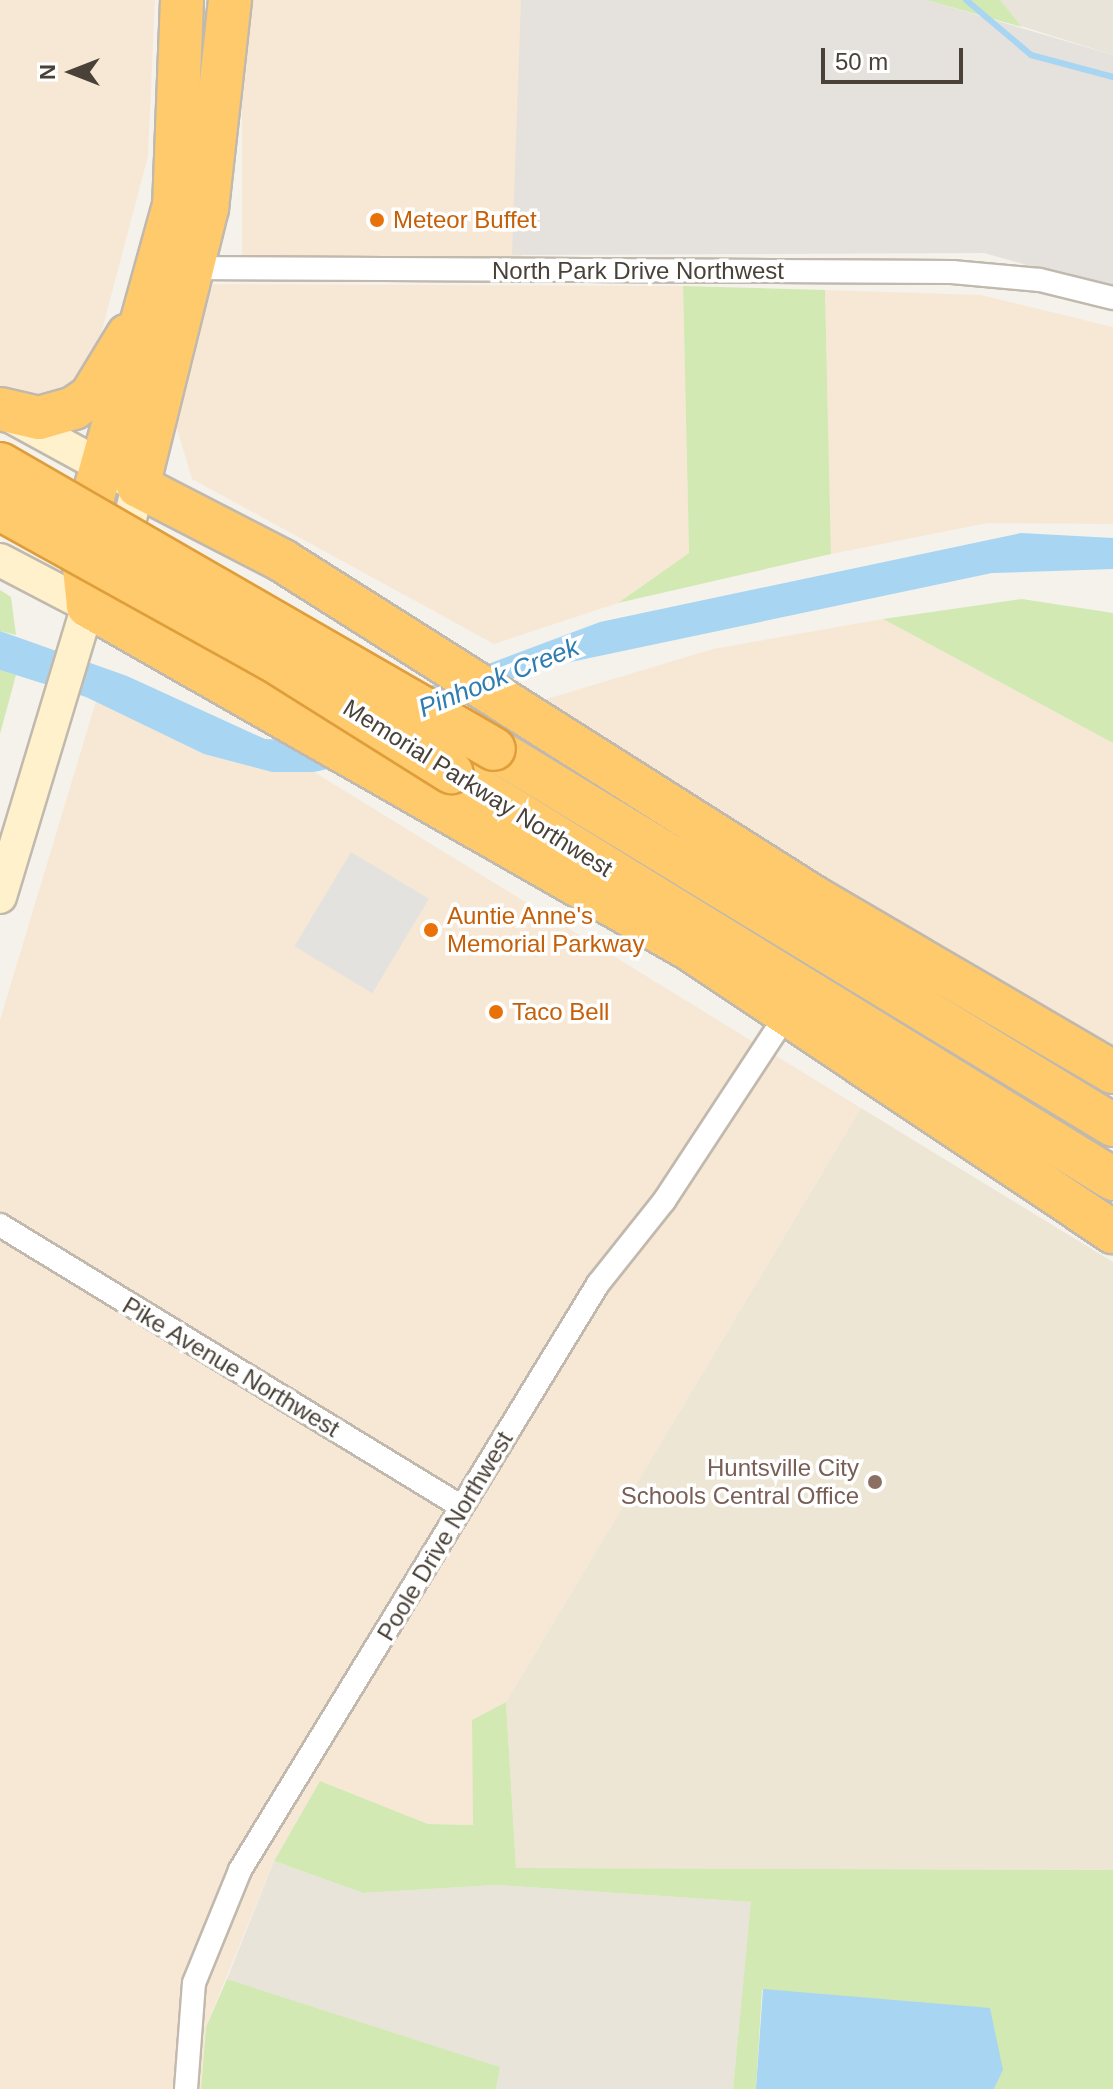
<!DOCTYPE html>
<html>
<head>
<meta charset="utf-8">
<style>
	body { margin:0 }
	#map { position:relative; width:1113px; height:2089px; overflow:hidden; background:#f5f2eb; font-family:Helvetica,sans-serif }
	div>[style] { position:absolute }
	[style*='--x'] { left:calc(var(--x)*1px); top:calc(var(--y)*1px); width:calc(var(--w)*1px); rotate:calc(var(--a)*1deg) }
	.residential>* { inset:0; background:#e9e4d9 }
	.commercial>* { inset:0; background:#f7e8d6; transform-origin:0 0 }
	.industrial>* { inset:0; background:#e5e1dc }
	.education>* { inset:0; background:#eee6d5 }
	.green>* { inset:0; background:#d3e9b3 }
	.parking>* { inset:0; background:#e4e2df; transform-origin:0 0 }
	.water>* { inset:0; background:#a7d5f2 }
	.stream>* { height:6px; margin:-3px; padding:0 3px; transform-origin:3px; border-radius:3px; background:#a7d5f2 }
	.roads { filter:drop-shadow(2px 0 #c1b9ad) drop-shadow(-2px 0 #c1b9ad) drop-shadow(0 2px #c1b9ad) drop-shadow(0 -2px #c1b9ad) }
	.street>* { height:22px; margin:-11px; padding:0 11px; transform-origin:11px; border-radius:11px; background:#fff }
	.secondary>* { height:32px; margin:-16px; padding:0 16px; transform-origin:16px; border-radius:16px; background:#fff1cb }
	.highway>* { height:42px; margin:-21px; padding:0 21px; transform-origin:21px; border-radius:21px; background:#ffca6c }
	.bridges { filter:drop-shadow(2px 0 #df9e3b) drop-shadow(-2px 0 #df9e3b) drop-shadow(0 2px #df9e3b) drop-shadow(0 -2px #df9e3b) }
	.highway-bridge>* { height:42px; margin:-21px; padding:0 21px; transform-origin:21px; border-radius:21px; background:#ffca6c }
	.dots>* { width:22px; height:22px; translate:-50% -50%; box-sizing:border-box; border:4px solid #fff; border-radius:50% }
	span { translate:-50% -50%; white-space:nowrap; text-align:center; line-height:1.15; -webkit-text-stroke:7px #fff; paint-order:stroke }
	.food-label { font-size:24px; color:#c56008 }
	.left { translate:0 -50%; text-align:left }
	.street-label { font-size:24px; color:#4a4238 }
	.education-label { font-size:24px; color:#785e54 }
	.right { translate:-100% -50%; text-align:right }
	.water-label { font-size:26px; color:#2e7cb0; font-style:italic }
	.north { position:absolute; left:32px; top:32px; width:80px; height:80px; -webkit-text-stroke:6px #fff; paint-order:stroke; rotate:270deg; font-size:22px; font-weight:700; line-height:32px; text-align:center; color:#4a4238 }
	.north::after { content:''; display:block; margin:auto; width:28px; height:36px; background:#4a4238; clip-path:polygon(50% 0,100% 100%,50% 72%,0 100%) }
	.scale { position:absolute; left:821px; top:48px; width:142px; height:36px; box-sizing:border-box; border:4px solid #4a4238; border-top:0; padding-left:10px; font-size:24px; line-height:28px; white-space:nowrap; color:#4a4238; -webkit-text-stroke:6px #fff; paint-order:stroke }
</style>
</head>
<body>
<div id="map">
	<div class="residential">
		<i style="clip-path:polygon(999px 0,1113px 0,1113px 55px,1021px 26px)"></i>
		<i style="clip-path:polygon(274px 1861px,363px 1893px,496px 1885px,752px 1902px,733px 2089px,496px 2089px,499px 2067px,227px 1979px)"></i>
	</div>
	<div class="commercial">
		<i style="clip-path:polygon(0 0,155px 0,148px 156px,87px 387px,34px 402px,0 388px)"></i>
		<i style="left:242px;top:0;width:279px;height:259px"></i>
		<i style="clip-path:polygon(213px 284px,683px 286px,689px 553px,618px 603px,494px 644px,192px 479px,175px 422px)"></i>
		<i style="clip-path:polygon(825px 290px,981px 295px,1113px 327px,1113px 524px,988px 523px,831px 554px)"></i>
		<i style="clip-path:polygon(883px 619px,1113px 743px,1113px 1057px,540px 701px,713px 649px)"></i>
		<i style="clip-path:polygon(96px 701px,204px 754px,272px 772px,314px 772px,861px 1108px,506px 1702px,472px 1720px,474px 1825px,428px 1824px,320px 1781px,274px 1861px,206px 2027px,201px 2089px,0 2089px,0 1020px)"></i>
	</div>
	<div class="industrial">
		<i style="clip-path:polygon(521px 0,926px 0,1113px 55px,1113px 289px,984px 253px,512px 255px)"></i>
	</div>
	<div class="education">
		<i style="clip-path:polygon(861px 1108px,1113px 1262px,1113px 1870px,516px 1868px,506px 1702px)"></i>
	</div>
	<div class="green">
		<i style="clip-path:polygon(926px 0,1000px 0,1022px 27px)"></i>
		<i style="clip-path:polygon(683px 286px,825px 290px,831px 554px,618px 603px,689px 553px)"></i>
		<i style="clip-path:polygon(0 590px,11px 597px,16px 635px,0 631px)"></i>
		<i style="clip-path:polygon(1022px 599px,1113px 613px,1113px 743px,883px 619px)"></i>
		<i style="clip-path:polygon(0 670px,16px 675px,0 734px)"></i>
		<i style="clip-path:polygon(506px 1702px,516px 1868px,1113px 1870px,1113px 2089px,994px 2089px,1003px 2070px,762px 1990px,756px 2089px,733px 2089px,751px 1902px,496px 1885px,363px 1893px,274px 1861px,320px 1781px,428px 1824px,473px 1825px,472px 1720px)"></i>
		<i style="clip-path:polygon(227px 1979px,500px 2067px,496px 2089px,201px 2089px,206px 2027px)"></i>
	</div>
	<div class="parking">
		<i style="left:351px;top:852px;width:91px;height:110px;rotate:31deg"></i>
	</div>
	<div class="water">
		<i style="clip-path:polygon(1021px 533px,1113px 538px,1113px 569px,992px 573px,528px 671px,346px 765px,314px 772px,272px 772px,204px 754px,86px 697px,0 670px,0 631px,127px 676px,265px 739px,286px 740px,600px 622px)"></i>
		<i style="clip-path:polygon(763px 1989px,990px 2008px,1003px 2070px,994px 2089px,756px 2089px)"></i>
	</div>
	<div class="stream">
		<i style="--x:966;--y:0;--w:85;--a:40.2"></i>
		<i style="--x:1031;--y:55;--w:85;--a:15"></i>
	</div>
	<div class="roads">
		<div class="street">
			<i style="--x:185;--y:268;--w:767;--a:0.3"></i>
			<i style="--x:952;--y:272;--w:88;--a:5.2"></i>
			<i style="--x:1040;--y:280;--w:75;--a:13.9"></i>
			<i style="--x:0;--y:1225;--w:541;--a:31.4"></i>
			<i style="--x:186;--y:2089;--w:106;--a:-85.7"></i>
			<i style="--x:194;--y:1983;--w:122;--a:-67.8"></i>
			<i style="--x:240;--y:1870;--w:687;--a:-58.58"></i>
			<i style="--x:598;--y:1284;--w:106;--a:-51.5"></i>
			<i style="--x:664;--y:1201;--w:220;--a:-56.7"></i>
		</div>
		<div class="secondary">
			<i style="--x:0;--y:560;--w:99;--a:27.6"></i>
			<i style="--x:0;--y:897;--w:304;--a:-73.2"></i>
			<i style="--x:88;--y:606;--w:68;--a:-58.9"></i>
			<i style="--x:123;--y:548;--w:64;--a:-76.4"></i>
			<i style="--x:138;--y:486;--w:146;--a:-151.3"></i>
		</div>
		<div class="highway">
			<i style="--x:182;--y:0;--w:205;--a:92.2"></i>
			<i style="--x:174;--y:205;--w:348;--a:105.5"></i>
			<i style="--x:81;--y:540;--w:66;--a:83.9"></i>
			<i style="--x:88;--y:606;--w:694;--a:29.7"></i>
			<i style="--x:691;--y:950;--w:508;--a:33.75"></i>
			<i style="--x:230;--y:0;--w:209;--a:96.3"></i>
			<i style="--x:207;--y:208;--w:286;--a:103.9"></i>
			<i style="--x:138;--y:486;--w:163;--a:27.3"></i>
			<i style="--x:283;--y:561;--w:630;--a:32.35"></i>
			<i style="--x:815;--y:898;--w:345;--a:30.3"></i>
			<i style="--x:0;--y:409;--w:40;--a:13"></i>
			<i style="--x:39;--y:418;--w:36;--a:-16"></i>
			<i style="--x:74;--y:408;--w:21;--a:-35"></i>
			<i style="--x:91;--y:396;--w:71;--a:-58.8"></i>
			<i style="--x:494;--y:749;--w:724;--a:31.28"></i>
			<i style="--x:451;--y:772;--w:777;--a:31.58"></i>
		</div>
	</div>
	<div class="bridges">
		<div class="highway-bridge">
			<i style="--x:0;--y:464;--w:570;--a:29.98"></i>
			<i style="--x:0;--y:509;--w:310;--a:29"></i>
			<i style="--x:271;--y:659;--w:213;--a:32.1"></i>
		</div>
	</div>
	<div class="dots">
		<i style="left:377px;top:220px;background:#e8710a"></i>
		<i style="left:431px;top:930px;background:#e8710a"></i>
		<i style="left:496px;top:1012px;background:#e8710a"></i>
		<i style="left:875px;top:1482px;background:#8d6e63"></i>
	</div>
	<div class="food-label">
		<span class="left" style="left:393px;top:220px">Meteor Buffet</span>
		<span class="left" style="left:447px;top:930px">Auntie Anne's<br>Memorial Parkway</span>
		<span class="left" style="left:512px;top:1012px">Taco Bell</span>
	</div>
	<div class="street-label">
		<span style="left:638px;top:271px">North Park Drive Northwest</span>
		<span style="left:478px;top:788px;rotate:32deg">Memorial Parkway Northwest</span>
		<span style="left:231px;top:1367px;rotate:31deg">Pike Avenue Northwest</span>
		<span style="left:445px;top:1536px;rotate:-59deg">Poole Drive Northwest</span>
	</div>
	<div class="education-label">
		<span class="right" style="left:859px;top:1482px">Huntsville City<br>Schools Central Office</span>
	</div>
	<div class="water-label">
		<span style="left:499px;top:678px;rotate:-22deg">Pinhook Creek</span>
	</div>
	<div class="north">N</div>
	<div class="scale">50 m</div>
</div>
</body>
</html>
